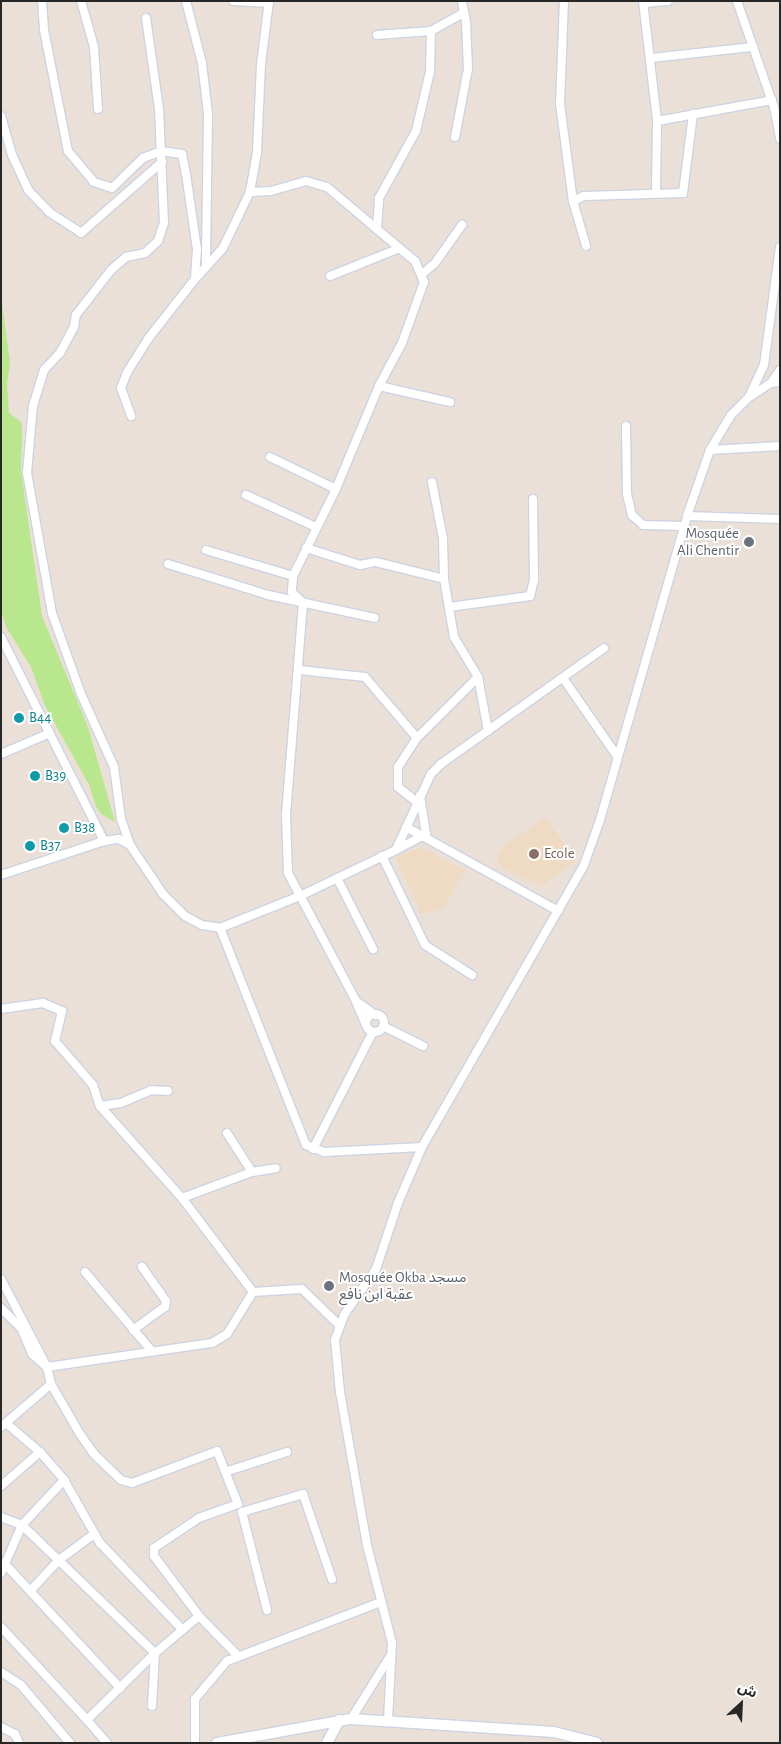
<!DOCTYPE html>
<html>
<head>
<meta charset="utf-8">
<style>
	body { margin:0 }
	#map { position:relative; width:781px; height:1744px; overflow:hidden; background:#ebe0d7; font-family:"Alegreya Sans","Noto Sans Arabic",sans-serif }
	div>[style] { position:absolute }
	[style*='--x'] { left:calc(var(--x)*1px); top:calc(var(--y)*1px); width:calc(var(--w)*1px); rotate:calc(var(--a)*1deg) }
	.education>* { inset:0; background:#efdbc4 }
	.green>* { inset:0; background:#b8e78e }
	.roads { filter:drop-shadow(1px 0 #ccd3e2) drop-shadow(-1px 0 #ccd3e2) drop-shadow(0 1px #ccd3e2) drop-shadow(0 -1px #ccd3e2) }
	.minor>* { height:8px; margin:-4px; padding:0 4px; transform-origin:4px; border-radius:4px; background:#fff }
	.minor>.ring { margin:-4px; padding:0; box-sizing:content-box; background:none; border:8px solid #fff; border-radius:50% }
	.tertiary>* { height:10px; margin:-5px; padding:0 5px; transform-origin:5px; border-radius:5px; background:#fff }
	.dots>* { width:14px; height:14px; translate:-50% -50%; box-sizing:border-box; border:2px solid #fff; border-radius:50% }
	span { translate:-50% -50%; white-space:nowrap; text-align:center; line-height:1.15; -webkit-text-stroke:4px #fff; paint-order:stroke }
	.worship-label { font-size:15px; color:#5b616d }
	.right { translate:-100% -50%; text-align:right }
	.left { translate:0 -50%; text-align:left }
	.culture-label { font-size:15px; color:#0d838f }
	.education-label { font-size:15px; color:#785e54 }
	.frame { position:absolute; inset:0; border:2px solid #272727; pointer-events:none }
	.north { position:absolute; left:716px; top:1679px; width:50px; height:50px; -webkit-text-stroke:4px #fff; paint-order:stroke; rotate:25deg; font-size:14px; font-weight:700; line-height:20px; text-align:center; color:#272727 }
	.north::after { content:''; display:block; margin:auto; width:18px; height:22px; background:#272727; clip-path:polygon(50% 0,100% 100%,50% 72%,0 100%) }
</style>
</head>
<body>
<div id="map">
	<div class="education">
		<i style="clip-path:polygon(546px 817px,576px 861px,540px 887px,535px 881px,532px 883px,501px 867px,496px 857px,504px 845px)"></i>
		<i style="clip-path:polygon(422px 847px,465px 870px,444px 908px,421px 914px,395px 857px)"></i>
	</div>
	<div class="green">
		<i style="clip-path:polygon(1px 296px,10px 362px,7px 384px,9px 413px,21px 422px,22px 431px,21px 471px,42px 616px,88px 727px,115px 822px,101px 814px,96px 806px,89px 785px,45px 706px,31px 667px,6px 627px,1px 611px)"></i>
	</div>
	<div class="roads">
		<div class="minor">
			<i style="--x:42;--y:1;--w:29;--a:86"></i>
			<i style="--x:44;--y:30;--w:123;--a:78.8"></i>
			<i style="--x:68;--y:151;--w:40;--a:50"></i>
			<i style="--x:94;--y:182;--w:19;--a:18"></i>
			<i style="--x:112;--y:188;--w:43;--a:-44.1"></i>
			<i style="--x:143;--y:158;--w:19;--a:-21"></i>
			<i style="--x:161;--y:151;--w:21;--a:8"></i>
			<i style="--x:182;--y:154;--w:20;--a:79"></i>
			<i style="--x:186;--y:174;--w:76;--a:81.7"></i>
			<i style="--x:197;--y:249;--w:30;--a:94"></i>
			<i style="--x:195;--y:279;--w:76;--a:128.1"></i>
			<i style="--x:148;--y:339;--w:40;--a:122"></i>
			<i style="--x:127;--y:373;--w:16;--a:112"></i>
			<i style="--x:121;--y:388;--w:30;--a:70"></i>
			<i style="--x:81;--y:1;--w:48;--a:74.2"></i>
			<i style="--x:94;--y:47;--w:62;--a:86.3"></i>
			<i style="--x:186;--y:1;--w:64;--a:75.5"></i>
			<i style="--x:202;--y:63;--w:51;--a:83.3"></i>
			<i style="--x:208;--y:114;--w:151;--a:90.8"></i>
			<i style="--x:233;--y:1;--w:36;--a:3"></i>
			<i style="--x:269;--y:1;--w:64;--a:97.2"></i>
			<i style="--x:261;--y:64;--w:88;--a:92.6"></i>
			<i style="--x:257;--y:152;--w:41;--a:99.9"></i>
			<i style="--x:250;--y:192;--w:21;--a:-3"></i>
			<i style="--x:271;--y:191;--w:36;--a:-16"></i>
			<i style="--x:306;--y:181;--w:22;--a:16"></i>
			<i style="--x:327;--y:187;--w:115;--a:40.1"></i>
			<i style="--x:415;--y:261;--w:23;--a:67"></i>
			<i style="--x:424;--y:282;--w:65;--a:109.8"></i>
			<i style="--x:402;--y:343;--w:49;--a:118.1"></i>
			<i style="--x:379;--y:386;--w:112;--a:112.7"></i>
			<i style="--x:336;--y:489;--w:97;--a:116.3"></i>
			<i style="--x:293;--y:576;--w:16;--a:94"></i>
			<i style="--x:292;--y:592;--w:16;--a:45"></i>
			<i style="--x:303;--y:603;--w:212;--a:94.6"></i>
			<i style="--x:286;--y:814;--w:59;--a:88.1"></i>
			<i style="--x:288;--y:873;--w:145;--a:62"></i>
			<i style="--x:564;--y:1;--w:103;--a:92.2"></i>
			<i style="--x:560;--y:104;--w:98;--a:82.4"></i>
			<i style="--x:643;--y:1;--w:121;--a:83.3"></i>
			<i style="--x:657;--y:121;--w:71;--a:90.8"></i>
			<i style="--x:737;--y:1;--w:112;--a:70.8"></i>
			<i style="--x:774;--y:107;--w:32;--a:79"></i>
			<i style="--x:644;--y:3;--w:24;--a:-5"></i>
			<i style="--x:377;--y:35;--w:54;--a:-4.2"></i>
			<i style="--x:651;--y:58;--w:103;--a:-6.2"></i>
			<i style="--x:1;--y:116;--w:41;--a:74.2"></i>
			<i style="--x:12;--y:155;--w:38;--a:65"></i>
			<i style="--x:28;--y:190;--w:30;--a:46"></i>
			<i style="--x:49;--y:212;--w:38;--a:33"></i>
			<i style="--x:81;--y:233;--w:108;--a:-41.2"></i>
			<i style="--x:657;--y:121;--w:117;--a:-10.3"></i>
			<i style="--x:455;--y:137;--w:69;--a:-79.2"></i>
			<i style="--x:468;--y:69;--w:47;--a:-92.4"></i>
			<i style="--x:466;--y:22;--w:21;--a:-101"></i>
			<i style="--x:377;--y:229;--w:31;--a:-86"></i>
			<i style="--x:379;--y:198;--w:77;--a:-61.1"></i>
			<i style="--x:416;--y:131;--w:61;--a:-76.7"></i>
			<i style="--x:430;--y:72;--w:41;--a:-88.6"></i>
			<i style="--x:431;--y:31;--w:38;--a:-29"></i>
			<i style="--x:586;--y:246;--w:47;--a:-106.1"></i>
			<i style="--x:573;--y:201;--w:12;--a:-24"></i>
			<i style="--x:584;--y:196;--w:99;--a:-1.7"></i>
			<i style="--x:683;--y:193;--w:80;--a:-82.8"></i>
			<i style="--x:422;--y:274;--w:17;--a:-40"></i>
			<i style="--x:435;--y:263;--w:47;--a:-54.6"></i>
			<i style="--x:330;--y:276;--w:75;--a:-21.8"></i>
			<i style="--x:196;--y:278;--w:40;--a:-48"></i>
			<i style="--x:223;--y:248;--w:62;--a:-64.3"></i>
			<i style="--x:771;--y:383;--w:16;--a:-55"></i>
			<i style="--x:379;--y:386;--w:73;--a:12.7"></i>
			<i style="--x:751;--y:396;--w:24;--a:-33"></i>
			<i style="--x:771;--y:383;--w:9;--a:-6"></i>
			<i style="--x:626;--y:426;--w:68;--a:89.2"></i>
			<i style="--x:627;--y:494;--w:22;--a:77"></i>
			<i style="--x:632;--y:515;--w:15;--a:42"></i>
			<i style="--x:643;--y:525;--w:41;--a:1.4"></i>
			<i style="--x:710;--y:450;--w:70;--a:-3.3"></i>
			<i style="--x:270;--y:457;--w:73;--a:25.9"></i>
			<i style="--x:432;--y:482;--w:57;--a:78.9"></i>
			<i style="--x:443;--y:538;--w:41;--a:88.6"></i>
			<i style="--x:444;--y:579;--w:59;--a:80.2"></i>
			<i style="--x:454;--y:637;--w:47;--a:59"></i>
			<i style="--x:478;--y:677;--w:55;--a:79.5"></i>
			<i style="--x:246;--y:495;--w:77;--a:24.6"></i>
			<i style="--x:687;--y:516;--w:93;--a:1.8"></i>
			<i style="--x:306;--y:548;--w:57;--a:17.5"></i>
			<i style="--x:360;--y:565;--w:16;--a:-11"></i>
			<i style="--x:376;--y:562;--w:70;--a:14"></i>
			<i style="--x:206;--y:550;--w:91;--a:16.6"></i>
			<i style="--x:168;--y:564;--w:105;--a:17.2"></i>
			<i style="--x:268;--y:595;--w:109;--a:12.1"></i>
			<i style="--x:449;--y:607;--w:82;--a:-7.7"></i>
			<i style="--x:530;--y:596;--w:16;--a:-76"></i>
			<i style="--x:534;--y:580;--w:81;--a:-90.7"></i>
			<i style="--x:1;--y:637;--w:229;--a:63.2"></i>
			<i style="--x:299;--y:670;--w:66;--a:6.1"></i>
			<i style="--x:365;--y:677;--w:80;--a:49.6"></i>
			<i style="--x:563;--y:678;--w:95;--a:55.3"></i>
			<i style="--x:1;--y:754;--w:53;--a:-23.2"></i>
			<i style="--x:417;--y:802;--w:24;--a:-142"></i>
			<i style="--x:398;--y:787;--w:20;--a:-90"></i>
			<i style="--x:398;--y:767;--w:35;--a:-57"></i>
			<i style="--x:417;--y:738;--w:86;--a:-45"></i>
			<i style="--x:406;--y:827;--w:174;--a:28.9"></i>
			<i style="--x:130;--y:845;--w:28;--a:-109"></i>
			<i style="--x:121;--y:819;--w:52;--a:-97.7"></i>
			<i style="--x:114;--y:767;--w:80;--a:-114.3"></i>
			<i style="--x:81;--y:694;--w:86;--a:-109.7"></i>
			<i style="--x:52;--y:613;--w:142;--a:-100.1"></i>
			<i style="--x:27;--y:473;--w:67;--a:-84.9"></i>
			<i style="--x:33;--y:406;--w:38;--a:-73"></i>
			<i style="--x:44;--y:370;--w:23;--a:-47"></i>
			<i style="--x:60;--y:353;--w:30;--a:-62"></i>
			<i style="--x:74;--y:327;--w:12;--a:-81"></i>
			<i style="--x:76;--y:315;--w:57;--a:-52.1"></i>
			<i style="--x:111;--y:270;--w:20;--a:-41"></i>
			<i style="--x:126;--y:257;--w:19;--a:-12"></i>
			<i style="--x:145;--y:253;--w:18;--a:-43"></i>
			<i style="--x:158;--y:241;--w:19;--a:-72"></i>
			<i style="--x:164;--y:223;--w:114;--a:-92.5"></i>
			<i style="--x:159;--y:109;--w:92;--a:-98.1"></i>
			<i style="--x:396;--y:850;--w:34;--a:-28"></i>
			<i style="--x:426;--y:834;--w:39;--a:-99"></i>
			<i style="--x:382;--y:856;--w:99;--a:64.2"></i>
			<i style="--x:425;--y:945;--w:56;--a:32.6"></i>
			<i style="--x:1;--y:875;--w:108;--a:-18.3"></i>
			<i style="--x:104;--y:841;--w:15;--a:-8"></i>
			<i style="--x:119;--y:839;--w:13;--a:29"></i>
			<i style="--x:130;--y:845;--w:59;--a:56"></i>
			<i style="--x:163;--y:894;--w:31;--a:45"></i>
			<i style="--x:185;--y:916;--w:19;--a:28"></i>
			<i style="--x:202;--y:925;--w:18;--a:9"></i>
			<i style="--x:220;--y:928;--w:86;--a:-21.8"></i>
			<i style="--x:300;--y:896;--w:106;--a:-25.6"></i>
			<i style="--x:396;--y:850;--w:84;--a:-65.3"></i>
			<i style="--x:431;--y:774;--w:14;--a:-45"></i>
			<i style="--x:441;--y:764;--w:200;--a:-35.4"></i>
			<i style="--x:337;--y:878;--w:80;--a:63.1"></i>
			<i style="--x:220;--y:928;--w:233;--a:68.4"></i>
			<i style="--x:306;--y:1145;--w:19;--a:21"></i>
			<i style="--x:324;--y:1152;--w:98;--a:-2.9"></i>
			<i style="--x:1;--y:1009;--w:42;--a:-8.1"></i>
			<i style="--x:43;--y:1003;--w:21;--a:23"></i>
			<i style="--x:62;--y:1011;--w:31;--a:103"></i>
			<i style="--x:55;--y:1041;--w:58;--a:49.2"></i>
			<i style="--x:93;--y:1085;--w:22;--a:72"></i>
			<i style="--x:100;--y:1106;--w:123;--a:48.3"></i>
			<i style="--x:182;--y:1198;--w:118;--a:52.9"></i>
			<i class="ring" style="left:366px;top:1014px;width:10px;height:10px"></i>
			<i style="--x:366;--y:1025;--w:26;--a:-113"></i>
			<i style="--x:356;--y:1001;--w:24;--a:36"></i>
			<i style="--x:383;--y:1026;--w:45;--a:26.6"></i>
			<i style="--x:100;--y:1106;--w:21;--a:-8"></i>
			<i style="--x:121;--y:1103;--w:33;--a:-23"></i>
			<i style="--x:151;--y:1090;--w:17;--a:3"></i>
			<i style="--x:227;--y:1133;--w:46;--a:57.3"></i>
			<i style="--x:313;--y:1149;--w:131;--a:-62.9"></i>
			<i style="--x:182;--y:1198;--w:75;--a:-20.4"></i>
			<i style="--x:252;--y:1172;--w:24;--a:-9"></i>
			<i style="--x:85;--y:1272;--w:101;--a:49.8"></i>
			<i style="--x:1;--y:1279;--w:99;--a:62.4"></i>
			<i style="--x:47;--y:1367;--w:17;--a:77"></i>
			<i style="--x:51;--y:1384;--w:58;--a:59.9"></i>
			<i style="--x:80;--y:1434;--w:24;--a:55"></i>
			<i style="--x:94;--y:1454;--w:37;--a:44"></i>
			<i style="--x:121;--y:1480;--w:11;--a:15"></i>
			<i style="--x:132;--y:1483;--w:91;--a:-20.6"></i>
			<i style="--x:217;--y:1451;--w:57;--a:68.4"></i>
			<i style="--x:238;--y:1504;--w:41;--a:160.3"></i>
			<i style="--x:199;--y:1518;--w:54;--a:146.3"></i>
			<i style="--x:154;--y:1548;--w:8;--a:90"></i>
			<i style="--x:154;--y:1556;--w:75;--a:53.1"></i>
			<i style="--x:199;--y:1616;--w:57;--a:139.9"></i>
			<i style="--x:155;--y:1653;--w:95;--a:135.4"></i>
			<i style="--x:87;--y:1720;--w:127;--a:-132.8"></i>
			<i style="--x:253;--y:1292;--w:49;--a:-3.5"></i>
			<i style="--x:302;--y:1289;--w:53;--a:44.2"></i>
			<i style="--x:1;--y:1308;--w:33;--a:45"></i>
			<i style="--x:22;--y:1330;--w:26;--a:67"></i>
			<i style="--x:32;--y:1354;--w:20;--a:41"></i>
			<i style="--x:47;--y:1367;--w:167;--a:-8.3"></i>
			<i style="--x:212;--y:1343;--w:17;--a:-31"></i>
			<i style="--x:227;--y:1334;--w:49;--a:-58.2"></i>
			<i style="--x:133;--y:1330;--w:39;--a:-36"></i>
			<i style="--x:165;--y:1307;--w:6;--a:-81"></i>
			<i style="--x:166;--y:1301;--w:42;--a:-125.2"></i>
			<i style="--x:6;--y:1423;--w:45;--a:40.5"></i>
			<i style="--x:40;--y:1452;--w:37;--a:49"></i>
			<i style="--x:64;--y:1480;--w:73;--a:60.3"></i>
			<i style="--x:100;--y:1543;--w:119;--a:46.4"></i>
			<i style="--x:1;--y:1427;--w:66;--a:-40.7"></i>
			<i style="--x:228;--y:1471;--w:62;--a:-17.9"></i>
			<i style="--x:1;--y:1486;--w:52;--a:-41.1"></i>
			<i style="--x:1;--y:1517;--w:22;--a:21"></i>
			<i style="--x:22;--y:1525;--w:185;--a:43.9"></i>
			<i style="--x:155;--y:1653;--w:53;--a:93.2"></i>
			<i style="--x:4;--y:1563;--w:171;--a:47.1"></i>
			<i style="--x:1;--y:1573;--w:52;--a:-66.4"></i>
			<i style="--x:22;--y:1525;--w:62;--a:-47"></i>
			<i style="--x:31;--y:1590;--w:41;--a:-47"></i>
			<i style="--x:59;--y:1560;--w:44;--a:-36.6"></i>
			<i style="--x:267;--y:1610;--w:101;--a:-104.3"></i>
			<i style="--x:242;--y:1512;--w:64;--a:-16.4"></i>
			<i style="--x:303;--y:1494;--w:90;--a:71.2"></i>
			<i style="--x:199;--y:1616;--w:54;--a:45.7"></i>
			<i style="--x:1;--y:1672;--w:24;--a:33"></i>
			<i style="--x:21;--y:1685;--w:76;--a:49.8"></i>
			<i style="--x:351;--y:1719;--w:75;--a:-58"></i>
			<i style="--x:87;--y:1720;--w:30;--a:49"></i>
			<i style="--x:388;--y:1721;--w:78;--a:-87.1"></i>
			<i style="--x:392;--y:1643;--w:101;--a:-104.3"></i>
			<i style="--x:367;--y:1545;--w:155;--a:-100"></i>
			<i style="--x:340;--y:1392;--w:52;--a:-95.5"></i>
			<i style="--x:335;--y:1340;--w:27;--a:-70"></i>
			<i style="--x:344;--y:1315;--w:56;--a:-55.2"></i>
			<i style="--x:376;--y:1269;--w:70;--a:-71.6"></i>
			<i style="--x:398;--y:1203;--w:61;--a:-66.8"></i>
			<i style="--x:422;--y:1147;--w:325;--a:-60.1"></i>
			<i style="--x:584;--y:865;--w:48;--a:-70.4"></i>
			<i style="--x:600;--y:820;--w:316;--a:-74"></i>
			<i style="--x:687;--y:516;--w:70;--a:-70.8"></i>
			<i style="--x:710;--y:450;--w:41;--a:-59"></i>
			<i style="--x:731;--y:415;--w:25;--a:-45"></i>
			<i style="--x:749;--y:397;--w:35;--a:-65"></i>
			<i style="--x:764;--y:365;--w:119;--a:-82.3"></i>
			<i style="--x:1;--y:1727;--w:16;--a:27"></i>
			<i style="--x:15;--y:1734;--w:10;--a:66"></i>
			<i style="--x:195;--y:1743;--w:44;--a:-90"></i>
			<i style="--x:195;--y:1699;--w:50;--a:-49.9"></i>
			<i style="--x:227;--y:1661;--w:165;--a:-21"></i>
		</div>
		<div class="tertiary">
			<i style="--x:217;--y:1743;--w:136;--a:-10.2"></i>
			<i style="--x:351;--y:1719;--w:203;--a:3.7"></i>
			<i style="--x:554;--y:1732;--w:44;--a:14.3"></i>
			<i style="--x:327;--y:1743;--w:26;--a:-62"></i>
		</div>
	</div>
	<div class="dots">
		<i style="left:749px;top:542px;background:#6b7280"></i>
		<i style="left:19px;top:718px;background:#0f9aa8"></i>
		<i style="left:35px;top:776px;background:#0f9aa8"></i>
		<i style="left:64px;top:828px;background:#0f9aa8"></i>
		<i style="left:30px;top:846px;background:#0f9aa8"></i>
		<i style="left:534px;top:854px;background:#8d6e63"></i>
		<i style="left:329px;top:1286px;background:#6b7280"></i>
	</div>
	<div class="worship-label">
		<span class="right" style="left:739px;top:542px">Mosquée<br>Ali Chentir</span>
		<span class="left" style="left:339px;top:1286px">Mosquée Okba مسجد<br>عقبة ابن نافع</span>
	</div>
	<div class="culture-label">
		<span class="left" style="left:29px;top:718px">B44</span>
		<span class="left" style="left:45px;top:776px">B39</span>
		<span class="left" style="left:74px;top:828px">B38</span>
		<span class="left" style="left:40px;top:846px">B37</span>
	</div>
	<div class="education-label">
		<span class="left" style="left:544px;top:854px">Ecole</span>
	</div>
	<div class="frame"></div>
	<div class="north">ش</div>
</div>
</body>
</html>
